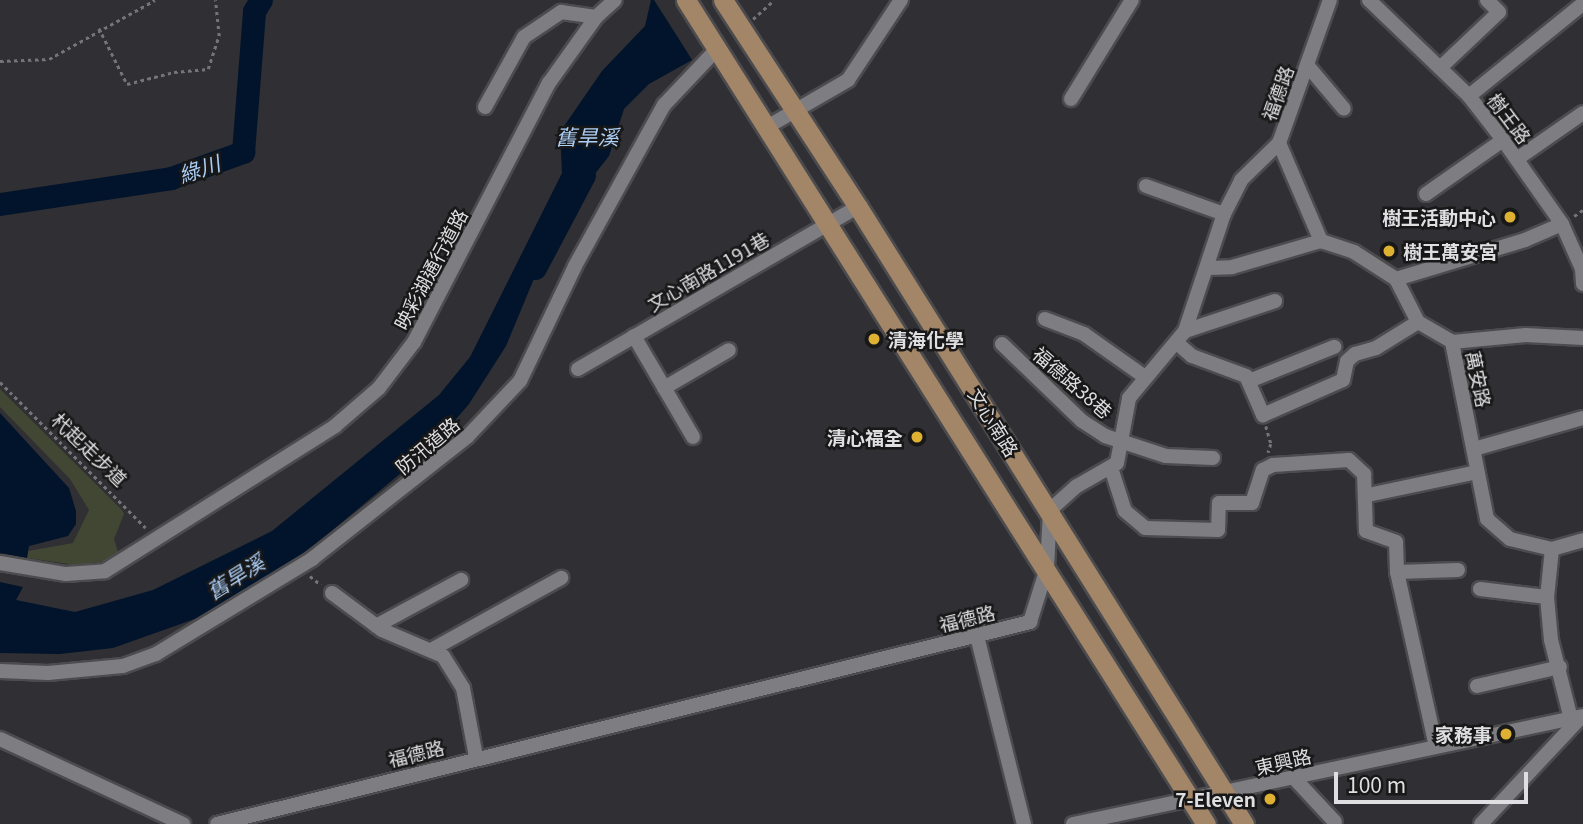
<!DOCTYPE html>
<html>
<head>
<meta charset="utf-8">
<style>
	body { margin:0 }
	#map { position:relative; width:1583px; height:824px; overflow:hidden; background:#302f33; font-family:Georgia,"Noto Sans TC",serif }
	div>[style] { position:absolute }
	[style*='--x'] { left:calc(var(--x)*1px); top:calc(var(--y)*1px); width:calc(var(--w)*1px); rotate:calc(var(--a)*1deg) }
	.green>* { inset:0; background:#414733 }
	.water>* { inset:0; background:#01142b }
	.pier>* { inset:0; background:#302f33 }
	.river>* { height:23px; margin:-11.5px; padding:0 11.5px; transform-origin:11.5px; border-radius:11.5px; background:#01142b }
	.path>* { height:2.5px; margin-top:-1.25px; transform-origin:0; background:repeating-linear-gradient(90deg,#757478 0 3.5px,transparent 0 7px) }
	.roads { filter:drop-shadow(2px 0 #4c4b4e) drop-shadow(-2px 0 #4c4b4e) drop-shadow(0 2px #4c4b4e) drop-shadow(0 -2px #4c4b4e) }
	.minor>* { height:14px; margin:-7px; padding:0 7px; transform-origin:7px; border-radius:7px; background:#7e7d82 }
	.major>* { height:19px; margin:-9.5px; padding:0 9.5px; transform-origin:9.5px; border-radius:9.5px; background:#a38667 }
	.dots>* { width:19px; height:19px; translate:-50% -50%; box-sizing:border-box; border:4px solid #181819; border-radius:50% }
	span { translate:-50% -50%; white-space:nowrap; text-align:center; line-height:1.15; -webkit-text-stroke:5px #181819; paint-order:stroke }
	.street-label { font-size:19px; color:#dfdee1 }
	.poi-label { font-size:19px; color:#dfdee1; font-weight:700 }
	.right { translate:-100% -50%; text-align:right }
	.left { translate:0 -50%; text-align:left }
	.water-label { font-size:21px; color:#accff7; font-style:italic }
	.scale { position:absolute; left:1334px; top:772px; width:194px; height:32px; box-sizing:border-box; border:4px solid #dfdee1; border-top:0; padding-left:9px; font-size:21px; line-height:24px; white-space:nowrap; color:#dfdee1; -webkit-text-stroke:5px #181819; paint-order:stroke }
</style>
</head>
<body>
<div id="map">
	<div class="green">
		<i style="clip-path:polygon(0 389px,122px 510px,124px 514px,114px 539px,120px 559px,76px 565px,27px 558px,28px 551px,73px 543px,89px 510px,70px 479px,0 407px)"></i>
	</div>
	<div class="water">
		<i style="clip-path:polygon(651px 0,722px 0,682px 43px,692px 60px,649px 84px,624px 109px,609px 156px,558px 221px,506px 346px,469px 404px,433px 446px,321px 540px,272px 576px,203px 616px,113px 648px,60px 654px,0 653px,0 582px,23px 587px,16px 600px,75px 612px,153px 590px,272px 531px,439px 395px,470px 357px,562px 173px,560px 132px,602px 71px,645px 26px)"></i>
		<i style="clip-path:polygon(0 413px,69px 488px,76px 511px,76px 524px,68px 536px,29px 546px,27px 558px,0 553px)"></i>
	</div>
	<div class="pier">
		<i style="clip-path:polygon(654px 0,726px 0,686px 44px,693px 61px)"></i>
	</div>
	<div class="river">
		<i style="--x:0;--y:204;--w:173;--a:-8.6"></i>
		<i style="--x:171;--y:178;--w:77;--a:-19.9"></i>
		<i style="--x:243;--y:152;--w:141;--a:-85.5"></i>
		<i style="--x:254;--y:11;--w:13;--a:-58"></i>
		<i style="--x:535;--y:268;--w:105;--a:-62.2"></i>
	</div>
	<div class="path">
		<i style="--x:753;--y:19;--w:28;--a:-42"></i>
		<i style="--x:99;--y:28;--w:63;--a:63.4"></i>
		<i style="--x:127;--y:84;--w:49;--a:-14.3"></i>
		<i style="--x:174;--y:72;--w:34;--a:-5"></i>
		<i style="--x:208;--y:69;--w:35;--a:-72"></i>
		<i style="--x:219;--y:36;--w:36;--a:-96"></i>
		<i style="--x:0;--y:61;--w:49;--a:-2.3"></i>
		<i style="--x:49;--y:59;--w:121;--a:-29.1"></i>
		<i style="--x:1574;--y:216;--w:11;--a:-34"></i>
		<i style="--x:0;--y:382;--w:206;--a:45"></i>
		<i style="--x:1266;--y:426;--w:19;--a:74"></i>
		<i style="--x:1271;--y:444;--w:9;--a:108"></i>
		<i style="--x:310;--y:576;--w:14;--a:39"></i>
	</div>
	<div class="roads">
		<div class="minor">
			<i style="--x:1369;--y:0;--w:139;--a:43.8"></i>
			<i style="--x:1469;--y:96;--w:56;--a:52.3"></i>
			<i style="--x:1503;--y:140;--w:103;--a:54.9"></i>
			<i style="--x:1562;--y:224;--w:49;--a:66"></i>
			<i style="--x:1582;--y:269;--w:15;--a:86"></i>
			<i style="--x:1307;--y:65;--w:57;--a:49.9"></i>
			<i style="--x:1440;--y:68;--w:81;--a:-43.5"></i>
			<i style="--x:1499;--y:12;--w:17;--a:-135"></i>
			<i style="--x:1469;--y:96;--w:143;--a:-39"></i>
			<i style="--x:1071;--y:99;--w:116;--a:-58.4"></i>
			<i style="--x:485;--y:107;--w:80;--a:-60.9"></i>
			<i style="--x:524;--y:37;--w:45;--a:-34"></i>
			<i style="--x:561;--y:12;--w:35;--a:8"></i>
			<i style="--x:596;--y:17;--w:25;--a:-42"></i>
			<i style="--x:767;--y:127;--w:94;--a:-30.1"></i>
			<i style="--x:848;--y:80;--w:96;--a:-56.5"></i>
			<i style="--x:1279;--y:143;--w:107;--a:66.8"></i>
			<i style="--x:1517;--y:159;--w:80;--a:-34.9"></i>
			<i style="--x:1146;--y:186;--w:83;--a:19.7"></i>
			<i style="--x:1426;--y:194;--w:94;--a:-35"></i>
			<i style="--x:1209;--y:268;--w:23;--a:-2"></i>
			<i style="--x:1232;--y:267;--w:93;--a:-16.3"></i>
			<i style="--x:1321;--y:241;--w:35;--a:18"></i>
			<i style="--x:1354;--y:252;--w:50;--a:32.7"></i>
			<i style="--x:1396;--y:279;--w:48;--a:62.9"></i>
			<i style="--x:1418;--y:322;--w:39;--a:30"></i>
			<i style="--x:1452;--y:342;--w:180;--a:78.8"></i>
			<i style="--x:1487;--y:519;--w:30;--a:41"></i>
			<i style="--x:1510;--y:539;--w:43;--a:13.4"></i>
			<i style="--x:1552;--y:549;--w:32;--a:-16"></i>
			<i style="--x:1396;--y:279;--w:135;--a:-16.8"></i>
			<i style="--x:1525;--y:240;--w:40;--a:-23.4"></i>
			<i style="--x:1045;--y:319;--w:42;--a:21"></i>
			<i style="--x:1084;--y:334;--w:75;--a:35.2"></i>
			<i style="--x:1185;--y:331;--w:95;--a:-18.4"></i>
			<i style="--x:634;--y:336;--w:117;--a:59.7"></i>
			<i style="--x:1452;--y:342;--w:74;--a:-5.4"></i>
			<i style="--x:1526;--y:335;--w:57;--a:3"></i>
			<i style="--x:1177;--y:343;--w:20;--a:41"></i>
			<i style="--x:1192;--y:356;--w:58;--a:20.3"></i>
			<i style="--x:1246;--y:376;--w:43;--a:66.4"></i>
			<i style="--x:1263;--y:415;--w:87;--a:-23.6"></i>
			<i style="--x:1343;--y:380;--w:19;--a:-78"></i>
			<i style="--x:1347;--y:361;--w:11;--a:-41"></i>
			<i style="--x:1355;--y:354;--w:22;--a:-16"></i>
			<i style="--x:1376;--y:348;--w:49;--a:-31.8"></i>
			<i style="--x:1002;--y:344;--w:111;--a:43.9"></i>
			<i style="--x:1082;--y:421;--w:27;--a:33"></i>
			<i style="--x:1105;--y:436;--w:64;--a:18.2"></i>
			<i style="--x:1166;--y:456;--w:47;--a:2.4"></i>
			<i style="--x:578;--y:369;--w:323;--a:-30.1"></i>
			<i style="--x:1249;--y:381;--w:92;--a:-21.8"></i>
			<i style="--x:664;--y:388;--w:75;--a:-30.3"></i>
			<i style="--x:1474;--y:449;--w:113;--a:-15.9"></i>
			<i style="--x:1111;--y:468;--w:45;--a:72"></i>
			<i style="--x:1125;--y:511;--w:26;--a:40"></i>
			<i style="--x:1145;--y:528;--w:73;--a:1.6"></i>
			<i style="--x:1218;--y:530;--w:27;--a:-88"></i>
			<i style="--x:1219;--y:503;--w:33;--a:0"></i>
			<i style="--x:1252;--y:503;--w:35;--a:-72"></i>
			<i style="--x:1263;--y:470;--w:11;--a:-27"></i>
			<i style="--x:1273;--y:465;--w:76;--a:-3.8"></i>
			<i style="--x:1349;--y:460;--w:21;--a:43"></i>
			<i style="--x:1364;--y:474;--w:57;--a:88"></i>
			<i style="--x:1366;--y:531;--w:32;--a:20"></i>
			<i style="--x:1396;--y:542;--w:30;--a:88"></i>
			<i style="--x:1397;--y:572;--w:178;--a:77.4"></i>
			<i style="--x:1368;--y:495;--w:111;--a:-11.9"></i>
			<i style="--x:1552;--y:549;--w:48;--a:95.9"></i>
			<i style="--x:1547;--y:597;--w:43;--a:84.7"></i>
			<i style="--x:1551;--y:640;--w:81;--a:75.8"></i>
			<i style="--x:0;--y:563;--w:67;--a:9.5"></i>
			<i style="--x:66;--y:574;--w:39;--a:-4"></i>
			<i style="--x:105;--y:571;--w:272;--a:-32.2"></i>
			<i style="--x:335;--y:426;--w:58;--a:-40.8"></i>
			<i style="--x:379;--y:388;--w:58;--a:-52.7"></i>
			<i style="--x:414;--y:342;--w:292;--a:-62.5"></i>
			<i style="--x:549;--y:83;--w:81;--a:-54.5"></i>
			<i style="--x:1397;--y:572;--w:61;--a:-1.9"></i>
			<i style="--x:1480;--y:589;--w:67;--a:6.8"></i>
			<i style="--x:332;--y:593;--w:62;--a:36.5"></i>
			<i style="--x:382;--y:630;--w:66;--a:23.1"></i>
			<i style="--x:443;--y:656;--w:38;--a:58"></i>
			<i style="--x:463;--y:688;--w:70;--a:79.3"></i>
			<i style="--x:376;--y:626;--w:97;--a:-28.4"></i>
			<i style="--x:977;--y:636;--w:194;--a:76"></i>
			<i style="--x:431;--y:650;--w:149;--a:-29"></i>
			<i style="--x:0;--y:671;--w:48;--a:2.4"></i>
			<i style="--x:48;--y:673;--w:75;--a:-5.3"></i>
			<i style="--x:123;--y:666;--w:35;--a:-20"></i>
			<i style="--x:156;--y:654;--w:183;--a:-31.3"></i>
			<i style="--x:312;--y:559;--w:197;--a:-38.2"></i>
			<i style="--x:467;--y:437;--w:77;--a:-46.6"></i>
			<i style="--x:520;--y:381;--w:127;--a:-64.4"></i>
			<i style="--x:575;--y:266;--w:184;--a:-61.1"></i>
			<i style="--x:664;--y:105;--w:77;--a:-46.6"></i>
			<i style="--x:1477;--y:686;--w:85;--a:-12.9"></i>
			<i style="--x:0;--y:739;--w:202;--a:24.9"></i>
			<i style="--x:1294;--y:778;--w:60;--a:47"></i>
			<i style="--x:217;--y:824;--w:838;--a:-13.95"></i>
			<i style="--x:1030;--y:622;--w:57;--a:-72.5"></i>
			<i style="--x:1047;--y:568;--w:58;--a:-87"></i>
			<i style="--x:1050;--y:510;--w:36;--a:-42"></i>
			<i style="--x:1077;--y:486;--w:46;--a:-29.9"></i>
			<i style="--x:1117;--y:463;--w:66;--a:-79.5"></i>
			<i style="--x:1129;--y:398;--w:87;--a:-50.1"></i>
			<i style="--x:1185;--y:331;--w:123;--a:-71.6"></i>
			<i style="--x:1224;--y:214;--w:38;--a:-63"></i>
			<i style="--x:1241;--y:180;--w:53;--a:-44.2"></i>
			<i style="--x:1279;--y:143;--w:152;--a:-70.4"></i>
			<i style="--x:1073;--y:824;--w:521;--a:-11.96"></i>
			<i style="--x:1481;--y:824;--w:146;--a:-46.9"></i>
		</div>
		<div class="major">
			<i style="--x:686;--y:0;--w:974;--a:57.75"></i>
			<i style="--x:723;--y:0;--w:247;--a:56.9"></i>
			<i style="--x:858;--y:207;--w:728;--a:57.97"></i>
		</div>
	</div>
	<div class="dots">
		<i style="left:1510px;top:217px;background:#deb133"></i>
		<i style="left:1389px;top:251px;background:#deb133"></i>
		<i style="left:874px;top:339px;background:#deb133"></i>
		<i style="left:917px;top:437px;background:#deb133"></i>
		<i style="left:1506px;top:734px;background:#deb133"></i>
		<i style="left:1270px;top:799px;background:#deb133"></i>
	</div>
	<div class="street-label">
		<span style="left:1277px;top:93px;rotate:-70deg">福德路</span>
		<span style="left:1510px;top:118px;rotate:53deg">樹王路</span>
		<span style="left:430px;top:269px;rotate:-62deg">映彩湖通行道路</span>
		<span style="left:708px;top:271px;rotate:-30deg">文心南路1191巷</span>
		<span style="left:1479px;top:379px;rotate:78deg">萬安路</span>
		<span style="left:1073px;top:382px;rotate:41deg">福德路38巷</span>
		<span style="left:994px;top:422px;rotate:58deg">文心南路</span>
		<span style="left:427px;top:445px;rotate:-40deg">防汛道路</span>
		<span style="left:90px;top:449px;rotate:44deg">杙起走步道</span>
		<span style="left:967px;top:618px;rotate:-14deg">福德路</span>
		<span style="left:416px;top:753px;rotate:-14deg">福德路</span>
		<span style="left:1283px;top:761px;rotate:-13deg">東興路</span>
	</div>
	<div class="poi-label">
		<span class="right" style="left:1496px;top:217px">樹王活動中心</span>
		<span class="left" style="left:1403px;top:251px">樹王萬安宮</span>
		<span class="left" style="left:888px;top:339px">清海化學</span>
		<span class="right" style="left:903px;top:437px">清心福全</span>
		<span class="right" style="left:1492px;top:734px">家務事</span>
		<span class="right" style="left:1256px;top:799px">7-Eleven</span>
	</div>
	<div class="water-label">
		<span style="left:587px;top:136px">舊旱溪</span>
		<span style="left:199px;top:168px;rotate:-19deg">綠川</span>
		<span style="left:235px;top:576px;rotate:-32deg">舊旱溪</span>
	</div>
	<div class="scale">100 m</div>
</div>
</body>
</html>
